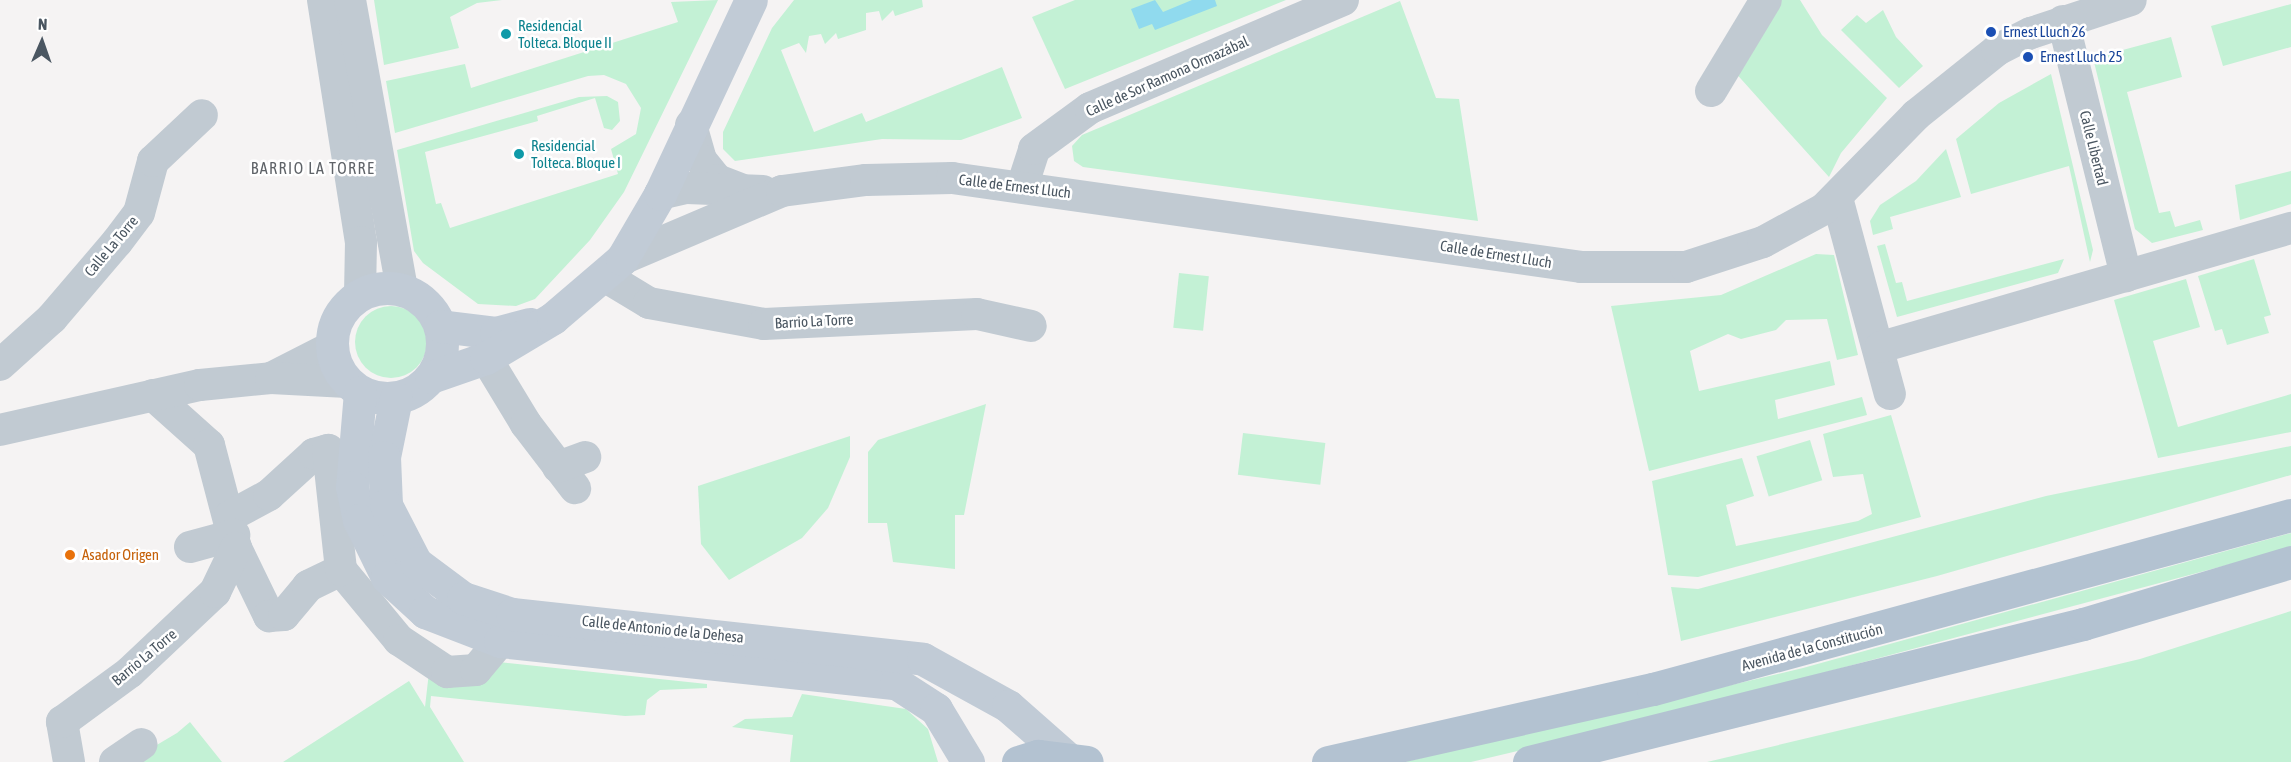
<!DOCTYPE html>
<html>
<head>
<meta charset="utf-8">
<style>
	body { margin:0 }
	#map { position:relative; width:2291px; height:762px; overflow:hidden; background:#f5f3f3; font-family:"Asap Condensed",sans-serif }
	div>[style] { position:absolute }
	[style*='--x'] { left:calc(var(--x)*1px); top:calc(var(--y)*1px); width:calc(var(--w)*1px); rotate:calc(var(--a)*1deg) }
	.green>* { inset:0; background:#c3f1d5; transform-origin:0 0 }
	.round { border-radius:50% }
	.water>* { inset:0; background:#90daee }
	.minor>* { height:32px; margin:-16px; padding:0 16px; transform-origin:16px; border-radius:16px; background:#c1cad2 }
	.secondary>* { height:33px; margin:-16.5px; padding:0 16.5px; transform-origin:16.5px; border-radius:16.5px; background:#c1cbd6 }
	.secondary>.ring { margin:-16.5px; padding:0; box-sizing:content-box; background:none; border:33px solid #c1cbd6; border-radius:50% }
	.primary>* { height:33px; margin:-16.5px; padding:0 16.5px; transform-origin:16.5px; border-radius:16.5px; background:#b3c2d1 }
	.dots>* { width:16px; height:16px; translate:-50% -50%; box-sizing:border-box; border:3px solid #fff; border-radius:50% }
	span { translate:-50% -50%; white-space:nowrap; text-align:center; line-height:1.15; -webkit-text-stroke:5px #fff; paint-order:stroke }
	.culture-label { font-size:15px; color:#0d838f }
	.left { translate:0 -50%; text-align:left }
	.transit-label { font-size:15px; color:#164399 }
	.street-label { font-size:15px; color:#4a5661 }
	.food-label { font-size:15px; color:#c56008 }
	.neighbourhood-label { font-size:16px; color:#5f6368; letter-spacing:1.5px }
	.north { position:absolute; left:12px; top:12px; width:60px; height:60px; -webkit-text-stroke:4px #fff; paint-order:stroke; rotate:2deg; font-size:16px; font-weight:700; line-height:24px; text-align:center; color:#4a5661 }
	.north::after { content:''; display:block; margin:auto; width:21px; height:27px; background:#4a5661; clip-path:polygon(50% 0,100% 100%,50% 72%,0 100%) }
</style>
</head>
<body>
<div id="map">
	<div class="green">
		<i style="clip-path:polygon(374px 0,502px 0,477px 3px,450px 17px,459px 48px,384px 65px)"></i>
		<i style="clip-path:polygon(718px 0,624px 192px,590px 240px,535px 299px,516px 306px,478px 304px,423px 263px,414px 251px,397px 150px,579px 97px,607px 96px,618px 102px,620px 121px,612px 130px,604px 128px,595px 98px,537px 116px,538px 121px,425px 152px,436px 204px,441px 203px,450px 228px,618px 174px,611px 149px,636px 134px,641px 108px,626px 84px,604px 75px,588px 76px,395px 133px,386px 81px,465px 64px,471px 88px,678px 22px,671px 2px)"></i>
		<i style="clip-path:polygon(794px 0,922px 0,923px 7px,895px 16px,893px 10px,882px 21px,879px 11px,866px 13px,866px 30px,838px 39px,836px 33px,825px 44px,821px 34px,809px 36px,806px 53px,799px 43px,781px 50px,814px 132px,862px 113px,866px 122px,1002px 67px,1022px 118px,961px 140px,882px 139px,735px 161px,723px 149px,723px 132px,772px 28px)"></i>
		<i style="clip-path:polygon(1075px 0,1286px 0,1065px 89px,1032px 17px)"></i>
		<i style="clip-path:polygon(1774px 0,1800px 0,1822px 35px,1887px 98px,1841px 153px,1829px 177px,1733px 70px)"></i>
		<i style="clip-path:polygon(1400px 1px,1436px 98px,1459px 99px,1478px 221px,1083px 167px,1074px 161px,1072px 146px,1082px 135px)"></i>
		<i style="clip-path:polygon(2291px 4px,2291px 47px,2223px 66px,2211px 26px)"></i>
		<i style="clip-path:polygon(1883px 10px,1896px 37px,1923px 66px,1899px 88px,1841px 30px,1857px 15px,1866px 23px)"></i>
		<i style="clip-path:polygon(2171px 37px,2182px 77px,2127px 92px,2159px 213px,2170px 211px,2175px 227px,2200px 220px,2203px 230px,2152px 243px,2135px 229px,2093px 58px)"></i>
		<i style="clip-path:polygon(2051px 74px,2093px 250px,2090px 262px,2069px 166px,1971px 194px,1956px 139px,1999px 103px)"></i>
		<i style="clip-path:polygon(1946px 149px,1961px 197px,1890px 217px,1893px 229px,1873px 235px,1870px 221px,1880px 205px,1916px 181px)"></i>
		<i style="clip-path:polygon(2291px 171px,2291px 204px,2240px 220px,2235px 185px)"></i>
		<i style="clip-path:polygon(1885px 244px,1896px 283px,1902px 282px,1907px 301px,2064px 259px,2058px 273px,1897px 317px,1877px 246px)"></i>
		<i style="clip-path:polygon(1816px 254px,1834px 255px,1858px 355px,1837px 360px,1827px 319px,1786px 320px,1776px 330px,1741px 339px,1728px 334px,1690px 351px,1699px 391px,1830px 361px,1835px 385px,1775px 400px,1778px 419px,1862px 397px,1867px 415px,1649px 471px,1611px 306px,1721px 295px)"></i>
		<i style="clip-path:polygon(2254px 259px,2271px 315px,2264px 317px,2269px 333px,2227px 345px,2222px 329px,2215px 331px,2198px 276px)"></i>
		<i style="left:1179px;top:273px;width:30px;height:55px;rotate:6deg"></i>
		<i style="clip-path:polygon(2186px 279px,2200px 327px,2153px 341px,2178px 427px,2291px 394px,2291px 432px,2158px 458px,2114px 300px)"></i>
		<i class="round" style="left:355px;top:306px;width:72px;height:72px"></i>
		<i style="clip-path:polygon(986px 404px,964px 515px,955px 515px,955px 569px,893px 562px,887px 523px,868px 523px,868px 452px,878px 440px)"></i>
		<i style="clip-path:polygon(1891px 415px,1921px 517px,1698px 577px,1668px 575px,1652px 481px,1742px 458px,1754px 496px,1726px 505px,1736px 546px,1858px 521px,1872px 514px,1863px 474px,1833px 477px,1823px 434px)"></i>
		<i style="left:1243px;top:433px;width:83px;height:42px;rotate:7deg"></i>
		<i style="clip-path:polygon(850px 436px,850px 457px,828px 508px,802px 538px,729px 580px,701px 544px,698px 486px)"></i>
		<i style="left:1810px;top:440px;width:42px;height:56px;rotate:73deg"></i>
		<i style="clip-path:polygon(2291px 446px,2291px 475px,1937px 576px,1681px 641px,1671px 587px,1698px 589px,2046px 496px)"></i>
		<i style="clip-path:polygon(2291px 533px,2291px 548px,1624px 726px,1471px 762px,1404px 762px,1803px 668px)"></i>
		<i style="clip-path:polygon(2291px 611px,2291px 762px,1707px 762px,2140px 659px)"></i>
		<i style="clip-path:polygon(499px 662px,707px 684px,707px 688px,660px 690px,647px 700px,645px 715px,625px 716px,431px 696px,430px 707px,464px 762px,283px 762px,409px 681px,425px 707px,429px 672px)"></i>
		<i style="clip-path:polygon(802px 694px,906px 709px,928px 729px,938px 762px,790px 762px,793px 735px,732px 727px,745px 719px,792px 717px)"></i>
		<i style="clip-path:polygon(190px 722px,222px 762px,128px 762px,177px 733px)"></i>
	</div>
	<div class="water">
		<i style="clip-path:polygon(1155px 0,1163px 12px,1192px 0,1215px 0,1217px 6px,1155px 30px,1152px 24px,1139px 29px,1131px 9px)"></i>
	</div>
	<div class="minor">
		<i style="--x:323;--y:0;--w:245;--a:81.1"></i>
		<i style="--x:361;--y:242;--w:53;--a:91.1"></i>
		<i style="--x:350;--y:0;--w:295;--a:79.8"></i>
		<i style="--x:2063;--y:21;--w:263;--a:76.1"></i>
		<i style="--x:1711;--y:91;--w:106;--a:-58.9"></i>
		<i style="--x:691;--y:125;--w:36;--a:74"></i>
		<i style="--x:701;--y:160;--w:26;--a:51"></i>
		<i style="--x:717;--y:180;--w:25;--a:21"></i>
		<i style="--x:1022;--y:187;--w:40;--a:-72"></i>
		<i style="--x:1034;--y:149;--w:69;--a:-36.2"></i>
		<i style="--x:1090;--y:108;--w:275;--a:-23.1"></i>
		<i style="--x:660;--y:194;--w:28;--a:-13"></i>
		<i style="--x:687;--y:188;--w:76;--a:2.3"></i>
		<i style="--x:1837;--y:198;--w:203;--a:74.9"></i>
		<i style="--x:622;--y:259;--w:174;--a:-23"></i>
		<i style="--x:782;--y:191;--w:85;--a:-7.5"></i>
		<i style="--x:866;--y:180;--w:86;--a:-1.3"></i>
		<i style="--x:952;--y:178;--w:635;--a:8.05"></i>
		<i style="--x:1581;--y:267;--w:105;--a:0"></i>
		<i style="--x:1686;--y:267;--w:81;--a:-18"></i>
		<i style="--x:1763;--y:242;--w:69;--a:-28.4"></i>
		<i style="--x:1824;--y:209;--w:132;--a:-45.6"></i>
		<i style="--x:1916;--y:115;--w:104;--a:-38.7"></i>
		<i style="--x:1997;--y:50;--w:38;--a:-27"></i>
		<i style="--x:2031;--y:33;--w:105;--a:-18.3"></i>
		<i style="--x:606;--y:277;--w:50;--a:31.2"></i>
		<i style="--x:649;--y:303;--w:117;--a:10.3"></i>
		<i style="--x:764;--y:324;--w:213;--a:-2.7"></i>
		<i style="--x:977;--y:314;--w:55;--a:12.5"></i>
		<i style="--x:1881;--y:347;--w:427;--a:-16.2"></i>
		<i style="--x:486;--y:358;--w:77;--a:58.8"></i>
		<i style="--x:526;--y:424;--w:81;--a:52.6"></i>
		<i style="--x:0;--y:365;--w:70;--a:-42.1"></i>
		<i style="--x:52;--y:318;--w:100;--a:-49.5"></i>
		<i style="--x:117;--y:242;--w:36;--a:-53"></i>
		<i style="--x:139;--y:213;--w:54;--a:-74.9"></i>
		<i style="--x:153;--y:161;--w:67;--a:-43.2"></i>
		<i style="--x:273;--y:377;--w:66;--a:-27"></i>
		<i style="--x:153;--y:395;--w:75;--a:41.8"></i>
		<i style="--x:209;--y:445;--w:106;--a:75.3"></i>
		<i style="--x:236;--y:548;--w:76;--a:64.1"></i>
		<i style="--x:269;--y:616;--w:15;--a:-4"></i>
		<i style="--x:284;--y:615;--w:38;--a:-50"></i>
		<i style="--x:308;--y:586;--w:37;--a:-26"></i>
		<i style="--x:341;--y:570;--w:91;--a:50.4"></i>
		<i style="--x:399;--y:640;--w:58;--a:33.7"></i>
		<i style="--x:447;--y:672;--w:29;--a:-4"></i>
		<i style="--x:476;--y:670;--w:38;--a:-50"></i>
		<i style="--x:0;--y:430;--w:205;--a:-12.7"></i>
		<i style="--x:200;--y:385;--w:71;--a:-5.6"></i>
		<i style="--x:271;--y:378;--w:76;--a:3"></i>
		<i style="--x:558;--y:467;--w:29;--a:-20"></i>
		<i style="--x:230;--y:516;--w:44;--a:-28.3"></i>
		<i style="--x:269;--y:495;--w:61;--a:-42.3"></i>
		<i style="--x:314;--y:454;--w:15;--a:-16"></i>
		<i style="--x:328;--y:450;--w:121;--a:83.8"></i>
		<i style="--x:190;--y:547;--w:46;--a:-15.3"></i>
		<i style="--x:69;--y:762;--w:41;--a:-99.9"></i>
		<i style="--x:62;--y:722;--w:84;--a:-36.3"></i>
		<i style="--x:130;--y:672;--w:117;--a:-43.3"></i>
		<i style="--x:215;--y:592;--w:49;--a:-64.5"></i>
		<i style="--x:115;--y:762;--w:32;--a:-34"></i>
	</div>
	<div class="secondary">
		<i class="ring" style="left:332px;top:288px;width:77px;height:77px"></i>
		<i style="--x:440;--y:326;--w:56;--a:7.1"></i>
		<i style="--x:496;--y:333;--w:35;--a:-15"></i>
		<i style="--x:431;--y:377;--w:58;--a:-19.1"></i>
		<i style="--x:486;--y:358;--w:78;--a:-30.8"></i>
		<i style="--x:553;--y:318;--w:91;--a:-40.5"></i>
		<i style="--x:622;--y:259;--w:75;--a:-59.7"></i>
		<i style="--x:660;--y:194;--w:214;--a:-64.9"></i>
		<i style="--x:360;--y:392;--w:95;--a:94.8"></i>
		<i style="--x:352;--y:487;--w:34;--a:78"></i>
		<i style="--x:359;--y:520;--w:64;--a:63.8"></i>
		<i style="--x:387;--y:577;--w:52;--a:42.6"></i>
		<i style="--x:425;--y:612;--w:80;--a:21.1"></i>
		<i style="--x:500;--y:641;--w:398;--a:6.1"></i>
		<i style="--x:896;--y:683;--w:48;--a:33"></i>
		<i style="--x:936;--y:709;--w:62;--a:58.9"></i>
		<i style="--x:396;--y:398;--w:60;--a:101.5"></i>
		<i style="--x:384;--y:457;--w:48;--a:87.6"></i>
		<i style="--x:386;--y:505;--w:65;--a:62.7"></i>
		<i style="--x:416;--y:563;--w:59;--a:36.7"></i>
		<i style="--x:463;--y:598;--w:52;--a:18.1"></i>
		<i style="--x:512;--y:614;--w:413;--a:6.2"></i>
		<i style="--x:923;--y:659;--w:97;--a:28.9"></i>
		<i style="--x:1008;--y:706;--w:77;--a:41.3"></i>
	</div>
	<div class="primary">
		<i style="--x:1018;--y:762;--w:21;--a:-17"></i>
		<i style="--x:1038;--y:756;--w:49;--a:7"></i>
		<i style="--x:1328;--y:762;--w:333;--a:-12.7"></i>
		<i style="--x:1653;--y:689;--w:661;--a:-15.26"></i>
		<i style="--x:1529;--y:762;--w:571;--a:-13.99"></i>
		<i style="--x:2083;--y:624;--w:217;--a:-16.6"></i>
	</div>
	<div class="dots">
		<i style="left:1991px;top:32px;background:#1a4fb4"></i>
		<i style="left:506px;top:34px;background:#0f9aa8"></i>
		<i style="left:2028px;top:57px;background:#1a4fb4"></i>
		<i style="left:519px;top:154px;background:#0f9aa8"></i>
		<i style="left:70px;top:555px;background:#e8710a"></i>
	</div>
	<div class="culture-label">
		<span class="left" style="left:518px;top:34px">Residencial<br>Tolteca. Bloque II</span>
		<span class="left" style="left:531px;top:154px">Residencial<br>Tolteca. Bloque I</span>
	</div>
	<div class="transit-label">
		<span class="left" style="left:2003px;top:32px">Ernest Lluch 26</span>
		<span class="left" style="left:2040px;top:57px">Ernest Lluch 25</span>
	</div>
	<div class="street-label">
		<span style="left:1167px;top:76px;rotate:-24deg">Calle de Sor Ramona Ormazábal</span>
		<span style="left:2094px;top:148px;rotate:76deg">Calle Libertad</span>
		<span style="left:1015px;top:186px;rotate:7deg">Calle de Ernest Lluch</span>
		<span style="left:111px;top:246px;rotate:-50deg">Calle La Torre</span>
		<span style="left:1496px;top:254px;rotate:9deg">Calle de Ernest Lluch</span>
		<span style="left:814px;top:321px;rotate:-3deg">Barrio La Torre</span>
		<span style="left:663px;top:629px;rotate:6deg">Calle de Antonio de la Dehesa</span>
		<span style="left:1812px;top:647px;rotate:-15deg">Avenida de la Constitución</span>
		<span style="left:144px;top:657px;rotate:-40deg">Barrio La Torre</span>
	</div>
	<div class="food-label">
		<span class="left" style="left:82px;top:555px">Asador Origen</span>
	</div>
	<div class="neighbourhood-label">
		<span style="left:313px;top:168px">BARRIO LA TORRE</span>
	</div>
	<div class="north">N</div>
</div>
</body>
</html>
